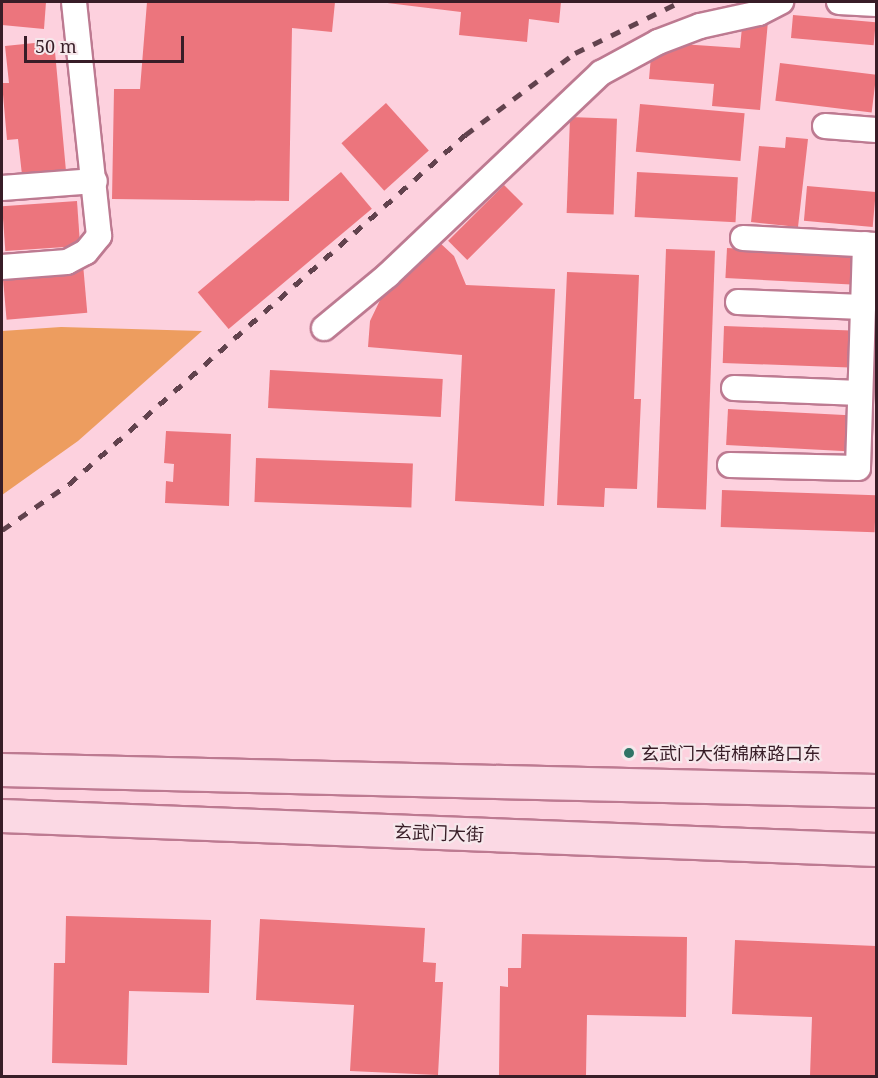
<!DOCTYPE html>
<html>
<head>
<meta charset="utf-8">
<style>
	body { margin:0 }
	#map { position:relative; width:878px; height:1078px; overflow:hidden; background:#fdd1de; font-family:"Noto Serif","Noto Sans SC",serif }
	div>[style] { position:absolute }
	[style*='--x'] { left:calc(var(--x)*1px); top:calc(var(--y)*1px); width:calc(var(--w)*1px); rotate:calc(var(--a)*1deg) }
	.green>* { inset:0; background:#ed9d5f }
	.building>* { inset:0; background:#ec757d; transform-origin:0 0 }
	.roads { filter:drop-shadow(2px 0 #bd7a91) drop-shadow(-2px 0 #bd7a91) drop-shadow(0 2px #bd7a91) drop-shadow(0 -2px #bd7a91) }
	.minor>* { height:24px; margin:-12px; padding:0 12px; transform-origin:12px; border-radius:12px; background:#fff }
	.major>* { height:32px; margin:-16px; padding:0 16px; transform-origin:16px; border-radius:16px; background:#fbd9e4 }
	.rail>* { height:4.5px; margin-top:-2.25px; transform-origin:0; background:repeating-linear-gradient(90deg,#61424d 0 10px,transparent 0 20px) }
	.dots>* { width:16px; height:16px; translate:-50% -50%; box-sizing:border-box; border:3px solid #f6e7eb; border-radius:50% }
	span { translate:-50% -50%; white-space:nowrap; text-align:center; line-height:1.15; -webkit-text-stroke:4.5px #f6e7eb; paint-order:stroke }
	.poi-label { font-size:18px; color:#381d27 }
	.left { translate:0 -50%; text-align:left }
	.street-label { font-size:18px; color:#381d27 }
	.frame { position:absolute; inset:0; border:3px solid #381d27; pointer-events:none }
	.scale { position:absolute; left:24px; top:36px; width:160px; height:27px; box-sizing:border-box; border:3px solid #381d27; border-top:0; padding-left:8px; font-size:18px; line-height:21px; white-space:nowrap; color:#381d27; -webkit-text-stroke:4px #f6e7eb; paint-order:stroke }
</style>
</head>
<body>
<div id="map">
	<div class="green">
		<i style="clip-path:polygon(61px 327px,202px 331px,78px 441px,2px 495px,2px 331px)"></i>
	</div>
	<div class="building">
		<i style="clip-path:polygon(2px 2px,46px 2px,44px 29px,2px 25px)"></i>
		<i style="clip-path:polygon(147px 2px,335px 2px,332px 32px,292px 28px,289px 201px,112px 199px,114px 89px,140px 89px)"></i>
		<i style="clip-path:polygon(379px 2px,561px 2px,559px 23px,529px 19px,527px 42px,459px 35px,461px 12px)"></i>
		<i style="left:793px;top:15px;width:83px;height:23px;rotate:5deg"></i>
		<i style="clip-path:polygon(768px 21px,760px 110px,712px 106px,714px 84px,649px 79px,651px 56px,681px 44px,740px 48px,742px 27px)"></i>
		<i style="clip-path:polygon(54px 41px,66px 171px,22px 175px,18px 139px,7px 140px,2px 83px,9px 83px,5px 46px)"></i>
		<i style="left:780px;top:63px;width:97px;height:38px;rotate:7deg"></i>
		<i style="left:386px;top:103px;width:64px;height:60px;rotate:48deg"></i>
		<i style="left:640px;top:104px;width:105px;height:48px;rotate:5deg"></i>
		<i style="left:570px;top:117px;width:47px;height:96px;rotate:2deg"></i>
		<i style="clip-path:polygon(786px 137px,808px 139px,798px 227px,751px 222px,759px 146px,785px 148px)"></i>
		<i style="left:341px;top:172px;width:48px;height:187px;rotate:50deg"></i>
		<i style="left:637px;top:172px;width:101px;height:45px;rotate:3deg"></i>
		<i style="left:504px;top:185px;width:27px;height:79px;rotate:45deg"></i>
		<i style="left:807px;top:186px;width:69px;height:35px;rotate:5deg"></i>
		<i style="left:77px;top:201px;width:45px;height:75px;rotate:86deg"></i>
		<i style="clip-path:polygon(439px 242px,454px 256px,466px 285px,555px 289px,544px 506px,455px 501px,462px 355px,368px 347px,370px 321px,383px 294px)"></i>
		<i style="left:727px;top:248px;width:126px;height:30px;rotate:3deg"></i>
		<i style="left:666px;top:249px;width:49px;height:259px;rotate:2deg"></i>
		<i style="left:83px;top:264px;width:49px;height:81px;rotate:85deg"></i>
		<i style="clip-path:polygon(567px 272px,639px 275px,634px 399px,641px 399px,637px 489px,605px 488px,604px 507px,557px 505px)"></i>
		<i style="left:724px;top:326px;width:127px;height:37px;rotate:2deg"></i>
		<i style="left:270px;top:370px;width:173px;height:38px;rotate:3deg"></i>
		<i style="left:728px;top:409px;width:126px;height:36px;rotate:3deg"></i>
		<i style="clip-path:polygon(166px 431px,231px 434px,229px 506px,165px 503px,166px 481px,173px 482px,174px 464px,164px 463px)"></i>
		<i style="left:256px;top:458px;width:157px;height:44px;rotate:2deg"></i>
		<i style="left:722px;top:490px;width:154px;height:37px;rotate:2deg"></i>
		<i style="clip-path:polygon(66px 916px,211px 920px,209px 993px,129px 991px,127px 1065px,52px 1063px,54px 963px,65px 963px)"></i>
		<i style="clip-path:polygon(260px 919px,425px 928px,423px 962px,436px 963px,435px 982px,443px 982px,438px 1075px,350px 1071px,354px 1005px,256px 1000px)"></i>
		<i style="clip-path:polygon(522px 934px,687px 937px,686px 1017px,587px 1015px,586px 1076px,499px 1076px,500px 986px,508px 987px,508px 968px,521px 968px)"></i>
		<i style="clip-path:polygon(735px 940px,876px 946px,876px 1076px,810px 1076px,812px 1017px,732px 1014px)"></i>
	</div>
	<div class="roads">
		<div class="minor">
			<i style="--x:839;--y:2;--w:37;--a:3"></i>
			<i style="--x:825;--y:126;--w:51;--a:4.5"></i>
			<i style="--x:2;--y:188;--w:93;--a:-4.3"></i>
			<i style="--x:743;--y:238;--w:133;--a:3"></i>
			<i style="--x:2;--y:267;--w:65;--a:-4.4"></i>
			<i style="--x:67;--y:262;--w:21;--a:-28"></i>
			<i style="--x:86;--y:252;--w:21;--a:-51"></i>
			<i style="--x:99;--y:236;--w:235;--a:-96.1"></i>
			<i style="--x:738;--y:302;--w:125;--a:2.3"></i>
			<i style="--x:324;--y:328;--w:83;--a:-39.6"></i>
			<i style="--x:388;--y:275;--w:294;--a:-43.5"></i>
			<i style="--x:601;--y:73;--w:65;--a:-28.5"></i>
			<i style="--x:658;--y:42;--w:45;--a:-20.9"></i>
			<i style="--x:700;--y:26;--w:60;--a:-12.4"></i>
			<i style="--x:759;--y:13;--w:25;--a:-27"></i>
			<i style="--x:734;--y:388;--w:126;--a:2.3"></i>
			<i style="--x:730;--y:465;--w:128;--a:1.3"></i>
			<i style="--x:858;--y:468;--w:224;--a:-88.2"></i>
		</div>
		<div class="major">
			<i style="--x:2;--y:770;--w:874;--a:1.38"></i>
			<i style="--x:2;--y:816;--w:875;--a:2.23"></i>
		</div>
	</div>
	<div class="rail">
		<i style="--x:2;--y:530;--w:81;--a:-34.5"></i>
		<i style="--x:69;--y:484;--w:528;--a:-41.39"></i>
		<i style="--x:465;--y:135;--w:137;--a:-36.7"></i>
		<i style="--x:575;--y:53;--w:117;--a:-25.9"></i>
	</div>
	<div class="dots">
		<i style="left:629px;top:753px;background:#307466"></i>
	</div>
	<div class="poi-label">
		<span class="left" style="left:641px;top:753px">玄武门大街棉麻路口东</span>
	</div>
	<div class="street-label">
		<span style="left:439px;top:833px;rotate:2deg">玄武门大街</span>
	</div>
	<div class="frame"></div>
	<div class="scale">50 m</div>
</div>
</body>
</html>
